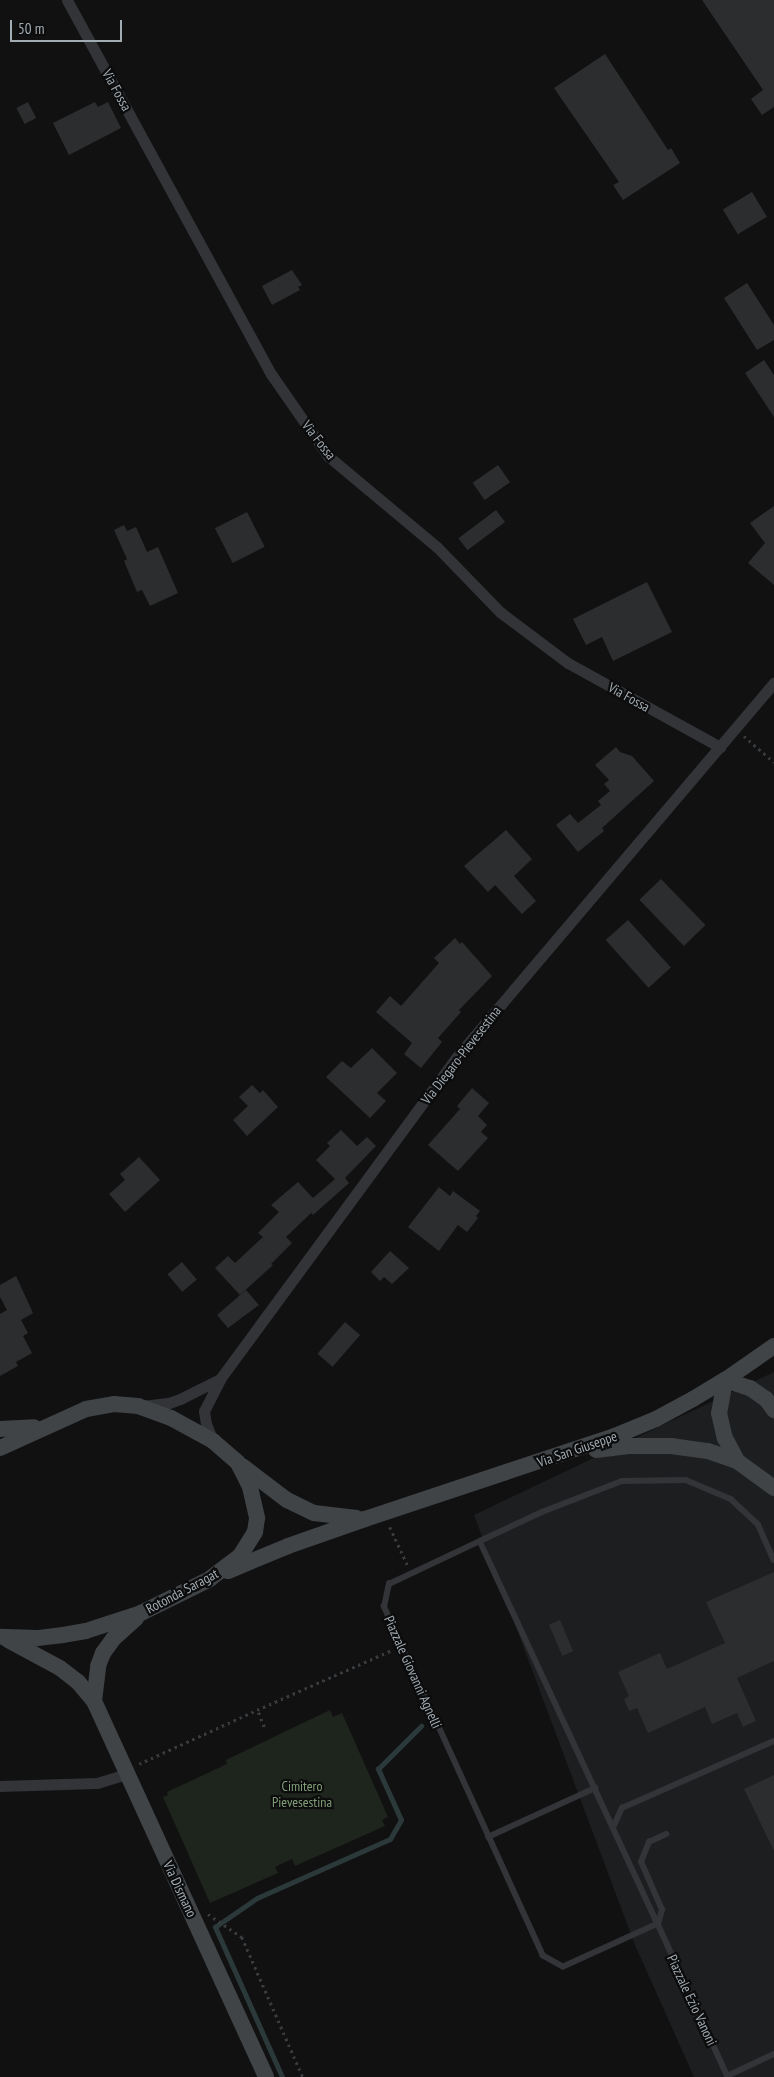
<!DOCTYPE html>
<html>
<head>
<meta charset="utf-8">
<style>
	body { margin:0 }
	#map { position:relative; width:774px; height:2077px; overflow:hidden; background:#111112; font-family:"PT Sans Narrow",sans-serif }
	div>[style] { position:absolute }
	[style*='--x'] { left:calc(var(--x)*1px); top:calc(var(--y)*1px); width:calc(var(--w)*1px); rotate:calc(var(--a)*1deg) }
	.built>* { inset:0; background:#1d1e1f }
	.green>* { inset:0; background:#1e251d }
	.stream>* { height:4.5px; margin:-2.25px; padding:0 2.25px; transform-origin:2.25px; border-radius:2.25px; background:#2b393b }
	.building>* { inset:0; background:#2c2d2e; transform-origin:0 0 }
	.path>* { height:2.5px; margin-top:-1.25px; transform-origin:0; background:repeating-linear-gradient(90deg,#383c3e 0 2.5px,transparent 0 6.5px) }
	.lane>* { height:5.5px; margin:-2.75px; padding:0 2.75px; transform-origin:2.75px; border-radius:2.75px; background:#323437 }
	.street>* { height:11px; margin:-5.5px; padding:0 5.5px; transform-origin:5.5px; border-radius:5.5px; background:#323437 }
	.secondary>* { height:16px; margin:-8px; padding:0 8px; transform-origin:8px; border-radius:8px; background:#404447 }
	span { translate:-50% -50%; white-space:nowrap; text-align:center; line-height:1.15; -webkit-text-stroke:4.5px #0c0c0d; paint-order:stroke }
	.street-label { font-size:14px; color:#a2acb3 }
	.park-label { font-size:14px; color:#829e79 }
	.scale { position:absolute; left:10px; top:20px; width:112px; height:22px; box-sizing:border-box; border:2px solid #a2acb3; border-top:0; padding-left:6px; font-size:15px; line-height:18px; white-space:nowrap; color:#a2acb3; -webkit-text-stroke:4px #0c0c0d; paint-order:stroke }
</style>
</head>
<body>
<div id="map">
	<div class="built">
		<i style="clip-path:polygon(774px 1372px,774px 2077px,694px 2077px,635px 1945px,474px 1515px)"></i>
	</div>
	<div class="green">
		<i style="clip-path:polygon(330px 1710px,333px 1717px,342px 1713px,388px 1817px,382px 1820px,385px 1826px,295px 1866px,292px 1859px,275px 1867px,278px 1873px,210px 1903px,163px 1797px,168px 1795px,167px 1792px,227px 1764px,226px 1760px)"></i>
	</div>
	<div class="stream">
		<i style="--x:282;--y:2077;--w:164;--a:-114.1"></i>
		<i style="--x:215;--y:1927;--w:51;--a:-34.6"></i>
		<i style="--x:257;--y:1898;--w:145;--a:-23.9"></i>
		<i style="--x:390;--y:1839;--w:22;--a:-60"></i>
		<i style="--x:401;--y:1820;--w:56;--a:-114.3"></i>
		<i style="--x:378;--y:1769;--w:61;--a:-45"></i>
	</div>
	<div class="building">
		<i style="clip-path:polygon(702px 0,774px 0,774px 107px,762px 115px,751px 99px,763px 90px)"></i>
		<i style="clip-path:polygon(605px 54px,668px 150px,671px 148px,680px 163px,623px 200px,613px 185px,619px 182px,554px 88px)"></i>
		<i style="left:28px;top:102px;width:18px;height:13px;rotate:63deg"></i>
		<i style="clip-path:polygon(95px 102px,98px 107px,108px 102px,121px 128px,69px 155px,53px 123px)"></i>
		<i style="left:752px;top:192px;width:29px;height:34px;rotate:59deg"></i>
		<i style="clip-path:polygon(292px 270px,302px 285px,298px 287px,300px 290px,272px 305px,262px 286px)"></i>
		<i style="clip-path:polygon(747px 283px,774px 325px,774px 340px,757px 350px,724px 298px)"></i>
		<i style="clip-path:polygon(764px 360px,774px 375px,774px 417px,745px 373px)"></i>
		<i style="left:498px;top:465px;width:21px;height:31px;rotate:55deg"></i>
		<i style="clip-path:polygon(774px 506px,774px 585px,748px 563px,765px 543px,750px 523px)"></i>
		<i style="left:496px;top:510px;width:15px;height:47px;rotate:53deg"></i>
		<i style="left:247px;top:512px;width:39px;height:36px;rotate:63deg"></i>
		<i style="clip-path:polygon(124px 525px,127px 531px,136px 527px,147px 552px,158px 547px,178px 593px,150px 606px,142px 590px,137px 592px,124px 561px,127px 559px,114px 530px)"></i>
		<i style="clip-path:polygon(647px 582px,672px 632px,613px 661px,602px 637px,586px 645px,573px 619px)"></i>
		<i style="clip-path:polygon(616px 747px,620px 752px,632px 756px,654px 781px,602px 828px,604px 831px,578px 852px,556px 825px,570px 814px,578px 823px,601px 805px,598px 801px,610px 791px,604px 784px,609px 780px,595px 765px)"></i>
		<i style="clip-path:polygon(506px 830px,532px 859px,514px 876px,536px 901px,522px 914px,495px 885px,488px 892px,464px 866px)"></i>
		<i style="left:661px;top:879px;width:64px;height:30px;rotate:46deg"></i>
		<i style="left:628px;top:920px;width:64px;height:30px;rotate:48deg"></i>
		<i style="clip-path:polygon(455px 938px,460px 944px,462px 942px,492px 976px,459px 1010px,461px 1012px,438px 1038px,442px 1042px,421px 1068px,404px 1054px,412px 1043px,376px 1012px,390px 996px,401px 1006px,439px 963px,434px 958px)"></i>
		<i style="clip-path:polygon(372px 1048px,397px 1073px,377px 1093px,386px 1101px,370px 1118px,326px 1077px,342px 1061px,351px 1068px)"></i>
		<i style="clip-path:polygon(252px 1085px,260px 1093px,263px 1090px,278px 1107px,247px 1136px,233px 1120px,248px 1106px,239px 1097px)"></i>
		<i style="clip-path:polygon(472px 1088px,489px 1103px,478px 1116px,487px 1125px,481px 1132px,488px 1138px,458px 1171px,428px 1145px,460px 1109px,457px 1106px)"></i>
		<i style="clip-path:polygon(341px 1130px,357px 1146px,367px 1137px,376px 1146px,345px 1178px,349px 1183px,313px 1215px,311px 1213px,286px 1237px,292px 1243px,271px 1264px,273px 1265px,240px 1295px,215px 1268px,228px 1256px,235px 1263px,263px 1237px,258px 1233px,279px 1212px,271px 1205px,298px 1182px,313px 1198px,335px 1179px,316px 1160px,330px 1146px,327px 1143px)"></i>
		<i style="clip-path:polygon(139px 1157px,160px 1180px,125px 1212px,109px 1194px,125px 1180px,120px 1174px)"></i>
		<i style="clip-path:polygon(439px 1187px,450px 1196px,453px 1191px,480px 1211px,476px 1216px,478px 1218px,467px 1232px,458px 1225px,439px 1251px,408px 1227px)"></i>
		<i style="clip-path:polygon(390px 1251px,409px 1268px,392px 1284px,384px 1277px,380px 1281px,371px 1272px)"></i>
		<i style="left:182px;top:1262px;width:23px;height:19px;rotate:50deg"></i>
		<i style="clip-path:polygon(16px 1276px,33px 1313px,21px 1320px,28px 1333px,23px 1336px,32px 1353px,16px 1362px,18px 1366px,0 1376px,0 1314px,7px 1310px,0 1297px,0 1285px)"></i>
		<i style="clip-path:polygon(246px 1290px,259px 1305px,228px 1328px,217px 1315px)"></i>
		<i style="left:345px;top:1322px;width:20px;height:42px;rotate:41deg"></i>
		<i style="clip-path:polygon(774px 1572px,774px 1661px,737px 1678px,756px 1721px,743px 1727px,737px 1713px,712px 1724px,705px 1707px,648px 1733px,637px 1708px,629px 1711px,624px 1699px,629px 1696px,618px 1672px,660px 1653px,667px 1669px,725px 1643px,706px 1602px)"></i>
		<i style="left:560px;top:1620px;width:34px;height:12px;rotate:67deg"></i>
		<i style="clip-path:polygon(774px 1775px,774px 1851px,744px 1789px)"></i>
	</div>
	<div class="path">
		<i style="--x:744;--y:736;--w:40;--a:41"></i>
		<i style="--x:390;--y:1527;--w:43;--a:65.2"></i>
		<i style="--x:264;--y:1727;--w:18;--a:-112"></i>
		<i style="--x:257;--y:1710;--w:148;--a:-24"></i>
		<i style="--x:139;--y:1764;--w:130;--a:-24.6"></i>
		<i style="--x:208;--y:1914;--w:41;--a:34.1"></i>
		<i style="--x:242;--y:1937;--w:153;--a:66.5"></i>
	</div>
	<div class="lane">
		<i style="--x:480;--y:1541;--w:68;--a:-25.1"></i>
		<i style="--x:542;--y:1512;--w:86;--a:-21.2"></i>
		<i style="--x:622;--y:1481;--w:64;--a:-0.9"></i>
		<i style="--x:686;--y:1480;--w:49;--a:22.9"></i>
		<i style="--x:731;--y:1499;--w:37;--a:43"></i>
		<i style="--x:758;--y:1524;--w:39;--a:66"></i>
		<i style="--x:613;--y:1828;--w:22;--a:-66"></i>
		<i style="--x:622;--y:1808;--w:166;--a:-23.8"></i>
		<i style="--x:488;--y:1837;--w:118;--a:-24.6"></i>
		<i style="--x:658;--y:1924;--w:104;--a:155.6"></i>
		<i style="--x:563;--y:1967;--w:23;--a:-151"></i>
		<i style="--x:543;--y:1956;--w:384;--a:-114.5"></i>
		<i style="--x:384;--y:1607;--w:24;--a:-78"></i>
		<i style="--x:389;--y:1584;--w:101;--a:-25.3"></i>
		<i style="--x:480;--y:1541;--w:422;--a:65.1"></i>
		<i style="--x:658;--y:1924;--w:168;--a:65.4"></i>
		<i style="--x:658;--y:1924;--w:15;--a:-74"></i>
		<i style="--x:662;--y:1910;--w:52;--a:-113.6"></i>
		<i style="--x:641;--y:1862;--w:22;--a:-68"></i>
		<i style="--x:649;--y:1842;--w:19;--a:-25"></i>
		<i style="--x:727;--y:2076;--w:52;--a:-25.1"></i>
	</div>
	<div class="street">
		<i style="--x:67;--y:0;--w:426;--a:61.4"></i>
		<i style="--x:271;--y:374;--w:100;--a:55.2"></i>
		<i style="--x:328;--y:456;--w:142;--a:39.9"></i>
		<i style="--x:437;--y:547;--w:91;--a:45.9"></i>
		<i style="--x:500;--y:612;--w:85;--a:36.9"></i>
		<i style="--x:568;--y:663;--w:174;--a:28.9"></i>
		<i style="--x:143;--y:1406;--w:26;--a:-7"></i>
		<i style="--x:169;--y:1403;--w:12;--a:-20"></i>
		<i style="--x:180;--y:1399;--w:45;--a:-26.6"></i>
		<i style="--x:213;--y:1441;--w:18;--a:-112"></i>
		<i style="--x:206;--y:1424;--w:13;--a:-99"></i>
		<i style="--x:204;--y:1411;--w:36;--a:-63"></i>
		<i style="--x:220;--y:1379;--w:403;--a:-53.7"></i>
		<i style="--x:459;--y:1054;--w:487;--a:-49.7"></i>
		<i style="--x:0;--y:1786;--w:97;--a:-1.8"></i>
		<i style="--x:97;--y:1783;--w:30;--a:-17"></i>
	</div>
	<div class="secondary">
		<i style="--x:725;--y:1380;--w:34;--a:100"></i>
		<i style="--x:719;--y:1413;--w:26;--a:77"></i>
		<i style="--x:725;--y:1438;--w:26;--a:62"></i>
		<i style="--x:725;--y:1380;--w:26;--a:18"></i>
		<i style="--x:750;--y:1388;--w:19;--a:35"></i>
		<i style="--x:766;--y:1399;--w:14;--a:54"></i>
		<i style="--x:0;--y:1429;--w:34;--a:-3"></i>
		<i style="--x:0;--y:1448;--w:94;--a:-24.4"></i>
		<i style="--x:86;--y:1409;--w:28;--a:-10"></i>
		<i style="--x:114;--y:1404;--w:24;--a:5"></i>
		<i style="--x:138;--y:1406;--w:35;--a:20"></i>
		<i style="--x:171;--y:1418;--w:48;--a:28.7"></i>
		<i style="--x:213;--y:1441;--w:33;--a:41"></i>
		<i style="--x:238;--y:1463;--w:27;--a:63"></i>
		<i style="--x:250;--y:1487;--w:32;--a:77"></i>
		<i style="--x:257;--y:1518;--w:14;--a:98"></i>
		<i style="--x:255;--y:1532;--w:28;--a:122"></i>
		<i style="--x:240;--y:1556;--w:38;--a:143"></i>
		<i style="--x:210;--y:1579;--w:77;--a:153.8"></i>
		<i style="--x:141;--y:1613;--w:58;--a:161.9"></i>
		<i style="--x:86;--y:1631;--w:23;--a:170"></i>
		<i style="--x:63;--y:1635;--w:26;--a:173"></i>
		<i style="--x:37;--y:1638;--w:37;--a:-178"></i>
		<i style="--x:596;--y:1450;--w:35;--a:-7"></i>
		<i style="--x:631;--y:1446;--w:40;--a:0"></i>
		<i style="--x:671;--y:1446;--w:37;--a:8"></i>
		<i style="--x:708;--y:1451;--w:31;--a:19"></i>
		<i style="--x:737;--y:1461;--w:46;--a:36.1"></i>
		<i style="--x:242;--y:1466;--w:56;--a:37.1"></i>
		<i style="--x:287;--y:1500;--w:30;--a:26"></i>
		<i style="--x:314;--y:1513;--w:43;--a:6.6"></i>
		<i style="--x:228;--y:1571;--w:65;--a:-22.6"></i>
		<i style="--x:288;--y:1546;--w:82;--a:-19.3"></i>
		<i style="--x:365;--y:1519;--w:263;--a:-18.4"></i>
		<i style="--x:615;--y:1436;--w:44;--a:-22.5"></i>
		<i style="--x:656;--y:1419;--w:42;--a:-28.4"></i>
		<i style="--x:693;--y:1399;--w:37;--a:-31"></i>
		<i style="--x:725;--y:1380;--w:60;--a:-34.8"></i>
		<i style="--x:8;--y:1640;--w:59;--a:28.3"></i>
		<i style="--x:60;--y:1668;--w:23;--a:38"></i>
		<i style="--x:78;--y:1682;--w:25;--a:50"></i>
		<i style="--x:94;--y:1701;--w:413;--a:65.4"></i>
		<i style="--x:94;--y:1701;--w:35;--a:-83"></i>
		<i style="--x:98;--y:1666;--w:14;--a:-69"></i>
		<i style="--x:103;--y:1653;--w:17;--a:-54"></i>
		<i style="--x:113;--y:1639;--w:31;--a:-42"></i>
	</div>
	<div class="street-label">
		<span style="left:117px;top:90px;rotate:61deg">Via Fossa</span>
		<span style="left:319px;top:440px;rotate:52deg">Via Fossa</span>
		<span style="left:629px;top:697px;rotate:29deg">Via Fossa</span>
		<span style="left:461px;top:1055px;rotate:-52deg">Via Diegaro-Pievesestina</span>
		<span style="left:577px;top:1449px;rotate:-19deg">Via San Giuseppe</span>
		<span style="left:182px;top:1591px;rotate:-28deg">Rotonda Saragat</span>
		<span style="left:413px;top:1672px;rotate:66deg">Piazzale Giovanni Agnelli</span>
		<span style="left:180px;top:1889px;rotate:65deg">Via Dismano</span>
		<span style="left:692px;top:2000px;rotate:65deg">Piazzale Ezio Vanoni</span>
	</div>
	<div class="park-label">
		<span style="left:302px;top:1794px">Cimitero<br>Pievesestina</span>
	</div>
	<div class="scale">50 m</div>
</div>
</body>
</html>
